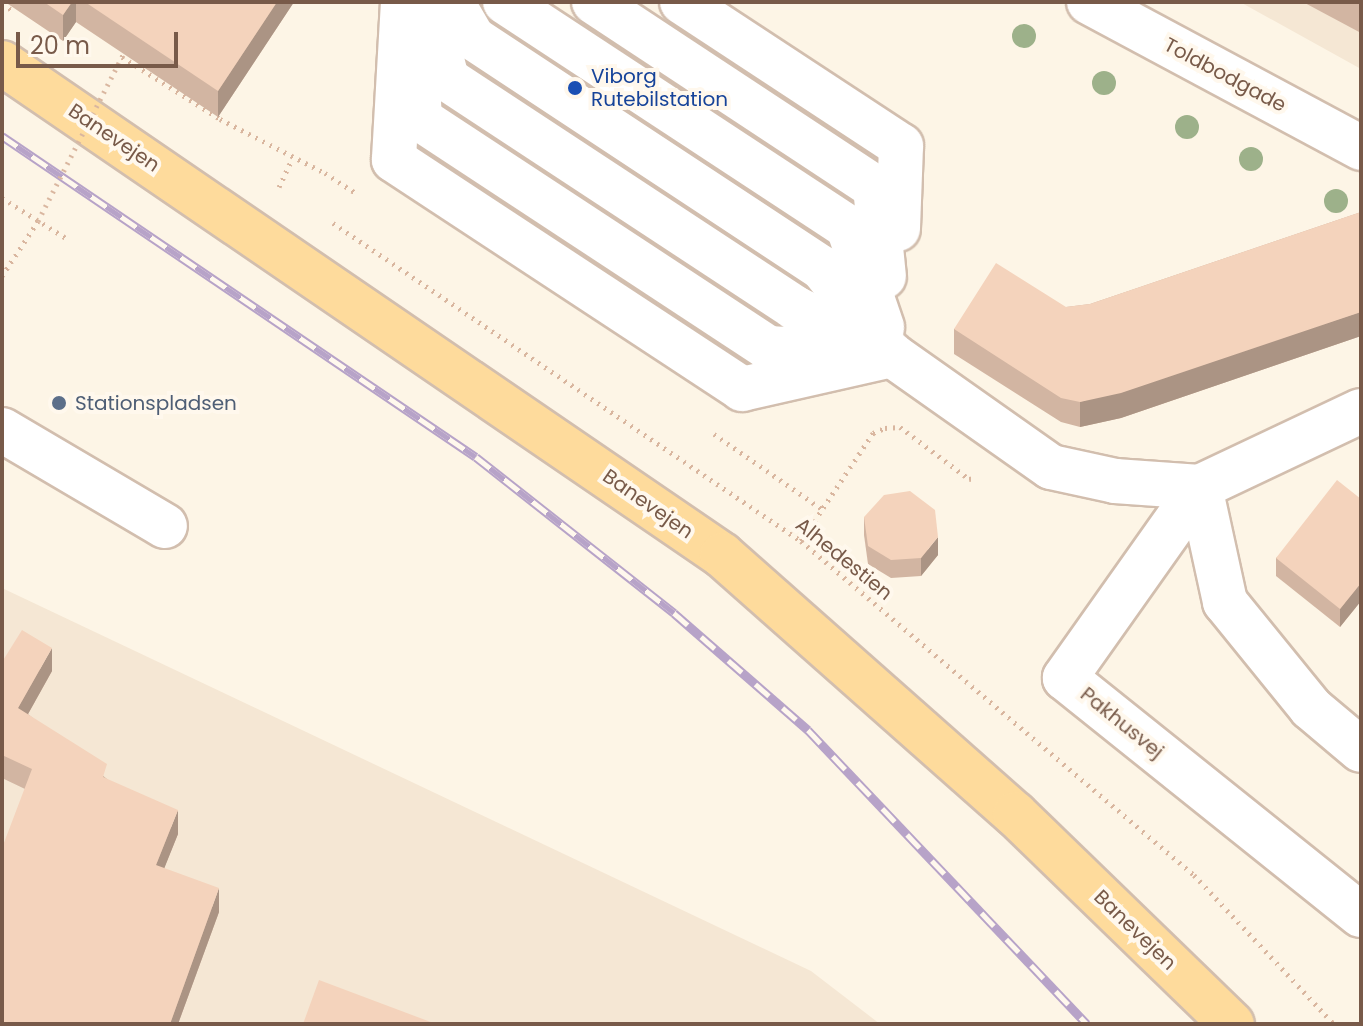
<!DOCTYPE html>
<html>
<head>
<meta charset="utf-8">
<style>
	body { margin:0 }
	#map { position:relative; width:1363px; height:1026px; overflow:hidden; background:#fdf5e6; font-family:Poppins,sans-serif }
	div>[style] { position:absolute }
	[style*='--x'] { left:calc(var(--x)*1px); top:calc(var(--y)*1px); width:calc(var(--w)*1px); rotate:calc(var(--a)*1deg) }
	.residential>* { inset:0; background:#f5e7d4 }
	.path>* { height:5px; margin-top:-2.5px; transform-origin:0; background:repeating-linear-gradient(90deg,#d9b69f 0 2px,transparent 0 8px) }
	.roads { filter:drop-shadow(2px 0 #d2beae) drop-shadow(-2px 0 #d2beae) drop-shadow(0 2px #d2beae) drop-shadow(0 -2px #d2beae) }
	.minor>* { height:44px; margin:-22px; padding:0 22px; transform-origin:22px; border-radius:22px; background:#fff }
	.major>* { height:44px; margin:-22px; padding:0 22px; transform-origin:22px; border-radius:22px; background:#fedb9c }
	.rail>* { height:9px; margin-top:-4.5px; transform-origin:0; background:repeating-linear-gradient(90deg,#fff8ed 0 18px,#b7a3c8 0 36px); box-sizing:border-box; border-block:2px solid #b7a3c8 }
	.path-bridge>* { height:5px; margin-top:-2.5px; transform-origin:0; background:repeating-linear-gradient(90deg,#d9b69f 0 2px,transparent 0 8px) }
	.trees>* { width:24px; height:24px; margin:-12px; border-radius:50%; background:#9db18a }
	.wall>* { inset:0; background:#d2b5a2 }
	.shaded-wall>* { inset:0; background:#ab9484 }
	.building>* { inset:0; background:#f4d3bc }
	.dots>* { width:22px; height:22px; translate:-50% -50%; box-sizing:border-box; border:4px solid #fff8ed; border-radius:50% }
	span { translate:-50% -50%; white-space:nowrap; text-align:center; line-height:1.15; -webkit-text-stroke:8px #fff8ed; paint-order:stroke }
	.street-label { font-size:20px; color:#785a49 }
	.transit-label { font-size:20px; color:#164399 }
	.left { translate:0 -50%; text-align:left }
	.service-label { font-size:20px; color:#4e5e75 }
	.frame { position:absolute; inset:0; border:4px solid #785a49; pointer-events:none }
	.scale { position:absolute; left:16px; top:32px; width:162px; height:36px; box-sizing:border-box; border:4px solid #785a49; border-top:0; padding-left:10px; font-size:24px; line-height:28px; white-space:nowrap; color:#785a49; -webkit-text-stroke:6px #fff8ed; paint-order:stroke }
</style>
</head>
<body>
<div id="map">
	<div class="residential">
		<i style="clip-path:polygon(1240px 2px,1361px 2px,1361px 69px)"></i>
		<i style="clip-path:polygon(2px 588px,811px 971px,880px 1024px,2px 1024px)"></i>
	</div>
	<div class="path">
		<i style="--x:2;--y:4;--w:15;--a:32"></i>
		<i style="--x:126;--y:48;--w:10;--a:114"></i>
		<i style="--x:122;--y:57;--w:116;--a:32.3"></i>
		<i style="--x:220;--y:119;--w:118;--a:27.2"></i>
		<i style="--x:325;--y:173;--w:35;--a:33"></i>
		<i style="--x:279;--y:187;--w:31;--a:-65"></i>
		<i style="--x:2;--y:198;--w:79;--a:32.1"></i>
		<i style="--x:333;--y:223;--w:566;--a:34.2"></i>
		<i style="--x:801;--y:541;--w:516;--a:40.36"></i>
		<i style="--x:1194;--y:875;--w:204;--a:46.8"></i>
		<i style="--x:714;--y:434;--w:131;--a:34.8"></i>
		<i style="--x:801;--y:541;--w:130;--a:-56.3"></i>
		<i style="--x:873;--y:433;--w:13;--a:-23"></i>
		<i style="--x:885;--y:428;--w:15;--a:-4"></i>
		<i style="--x:900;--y:427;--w:86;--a:37"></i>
		<i style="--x:969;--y:479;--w:6;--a:-9"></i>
	</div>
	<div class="roads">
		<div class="minor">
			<i style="--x:403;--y:2;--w:158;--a:93.3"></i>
			<i style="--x:394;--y:160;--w:417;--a:33.3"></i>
			<i style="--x:742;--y:389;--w:154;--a:-12.8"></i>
			<i style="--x:427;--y:2;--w:80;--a:75.4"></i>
			<i style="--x:447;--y:79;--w:417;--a:33.3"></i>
			<i style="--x:795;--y:308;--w:108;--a:25.9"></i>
			<i style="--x:892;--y:355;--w:194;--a:35.2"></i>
			<i style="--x:1051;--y:467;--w:66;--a:12.3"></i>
			<i style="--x:1115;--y:481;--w:85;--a:4"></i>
			<i style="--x:1200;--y:487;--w:178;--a:-25.3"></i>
			<i style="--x:452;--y:2;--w:42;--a:59.7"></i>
			<i style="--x:473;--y:38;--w:418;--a:33.4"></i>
			<i style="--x:822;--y:268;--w:101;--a:51.4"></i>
			<i style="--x:505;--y:2;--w:410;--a:33.3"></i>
			<i style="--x:848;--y:227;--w:106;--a:71.2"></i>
			<i style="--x:594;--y:2;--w:336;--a:33.4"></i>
			<i style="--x:875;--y:187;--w:90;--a:84.3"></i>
			<i style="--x:682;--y:2;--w:262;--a:33.3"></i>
			<i style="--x:901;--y:146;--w:83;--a:92.1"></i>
			<i style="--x:1089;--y:2;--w:309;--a:28.2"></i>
			<i style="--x:417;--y:66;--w:53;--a:86.8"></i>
			<i style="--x:420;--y:119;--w:417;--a:33.3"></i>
			<i style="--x:768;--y:348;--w:70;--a:3.3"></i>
			<i style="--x:2;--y:430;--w:189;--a:30.5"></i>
			<i style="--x:1200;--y:487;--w:234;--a:125.3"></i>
			<i style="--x:1065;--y:678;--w:379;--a:38.7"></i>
			<i style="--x:1200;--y:487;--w:118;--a:77.7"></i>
			<i style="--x:1225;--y:602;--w:136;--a:50.9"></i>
			<i style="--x:1311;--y:708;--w:65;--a:40"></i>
		</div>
		<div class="major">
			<i style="--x:2;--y:63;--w:872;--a:34.35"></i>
			<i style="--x:722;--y:555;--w:391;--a:41.5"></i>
			<i style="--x:1015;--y:814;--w:302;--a:44.1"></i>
		</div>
	</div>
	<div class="rail">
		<i style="--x:2;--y:136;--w:572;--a:34.11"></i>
		<i style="--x:476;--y:457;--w:252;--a:38.2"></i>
		<i style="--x:674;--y:613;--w:178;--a:41.1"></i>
		<i style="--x:808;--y:730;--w:405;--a:46.5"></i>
	</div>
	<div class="path-bridge">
		<i style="--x:2;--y:276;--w:66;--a:-56.8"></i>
		<i style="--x:38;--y:221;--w:184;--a:-62.9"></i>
	</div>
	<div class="trees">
		<i style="left:1024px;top:36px"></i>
		<i style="left:1104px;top:83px"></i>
		<i style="left:1187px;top:127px"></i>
		<i style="left:1251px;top:159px"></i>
		<i style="left:1336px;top:201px"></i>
	</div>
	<div class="wall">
		<i style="clip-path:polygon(5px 2px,294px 2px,218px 117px,76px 22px,63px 41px)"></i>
		<i style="clip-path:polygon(1303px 2px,1361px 2px,1361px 33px)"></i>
		<i style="clip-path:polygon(1361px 212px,1361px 336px,1121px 418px,1080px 427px,1061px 422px,954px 354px,954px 329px,1066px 307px,1090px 304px)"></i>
		<i style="clip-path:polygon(1361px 499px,1361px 601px,1340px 627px,1276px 576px,1276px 558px)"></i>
		<i style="clip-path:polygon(864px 517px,938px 555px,921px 576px,891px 578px,868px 564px,864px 535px)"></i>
		<i style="clip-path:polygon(2px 662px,52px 671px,28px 714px,107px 779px,178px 834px,164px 868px,219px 912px,178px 1024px,2px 1024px,25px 789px,2px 778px)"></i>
	</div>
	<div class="shaded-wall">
		<i style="clip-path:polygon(72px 2px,76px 2px,76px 22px,63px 41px,63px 15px)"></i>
		<i style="clip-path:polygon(277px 2px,294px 2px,218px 117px,218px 91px)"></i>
		<i style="clip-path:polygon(1361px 312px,1361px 336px,1121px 418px,1080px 427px,1080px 402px)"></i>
		<i style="clip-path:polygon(938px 537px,938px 555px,921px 576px,921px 558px)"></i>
		<i style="clip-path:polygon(1361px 583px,1361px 601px,1340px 627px,1340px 609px)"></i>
		<i style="clip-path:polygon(52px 648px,52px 671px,18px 732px,18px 708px)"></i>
		<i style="clip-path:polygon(178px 810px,178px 834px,156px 889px,156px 865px)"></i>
		<i style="clip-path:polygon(219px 888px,219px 912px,178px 1024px,170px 1024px)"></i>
	</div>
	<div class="building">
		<i style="clip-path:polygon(44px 2px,72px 2px,63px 15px)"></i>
		<i style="clip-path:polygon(85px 2px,277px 2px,218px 91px)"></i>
		<i style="clip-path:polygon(1361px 212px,1361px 312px,1121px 393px,1080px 402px,1061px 398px,954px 329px,996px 263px,1066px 307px,1090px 304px)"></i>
		<i style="clip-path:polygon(1337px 480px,1361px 499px,1361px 583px,1340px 609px,1276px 558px)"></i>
		<i style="clip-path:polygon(910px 491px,935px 510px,938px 537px,921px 558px,891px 560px,868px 546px,864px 517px,884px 495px)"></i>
		<i style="clip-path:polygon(22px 630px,52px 648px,18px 708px,107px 764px,103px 777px,178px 810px,156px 865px,219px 888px,170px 1024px,2px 1024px,2px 848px,32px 769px,2px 755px,2px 662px)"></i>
		<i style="clip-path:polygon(319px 980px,436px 1024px,303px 1024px)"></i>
	</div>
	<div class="dots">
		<i style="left:575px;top:88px;background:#1a4fb4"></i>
		<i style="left:59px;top:403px;background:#5c6f8a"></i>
	</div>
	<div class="street-label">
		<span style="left:1225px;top:75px;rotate:28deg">Toldbodgade</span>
		<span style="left:114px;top:138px;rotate:34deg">Banevejen</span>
		<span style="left:648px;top:504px;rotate:35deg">Banevejen</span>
		<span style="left:844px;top:559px;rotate:39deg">Alhedestien</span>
		<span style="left:1122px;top:723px;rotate:39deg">Pakhusvej</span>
		<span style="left:1135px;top:930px;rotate:44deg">Banevejen</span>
	</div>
	<div class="transit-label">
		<span class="left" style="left:591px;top:88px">Viborg<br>Rutebilstation</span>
	</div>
	<div class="service-label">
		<span class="left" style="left:75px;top:403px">Stationspladsen</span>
	</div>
	<div class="frame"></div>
	<div class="scale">20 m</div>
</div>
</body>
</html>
